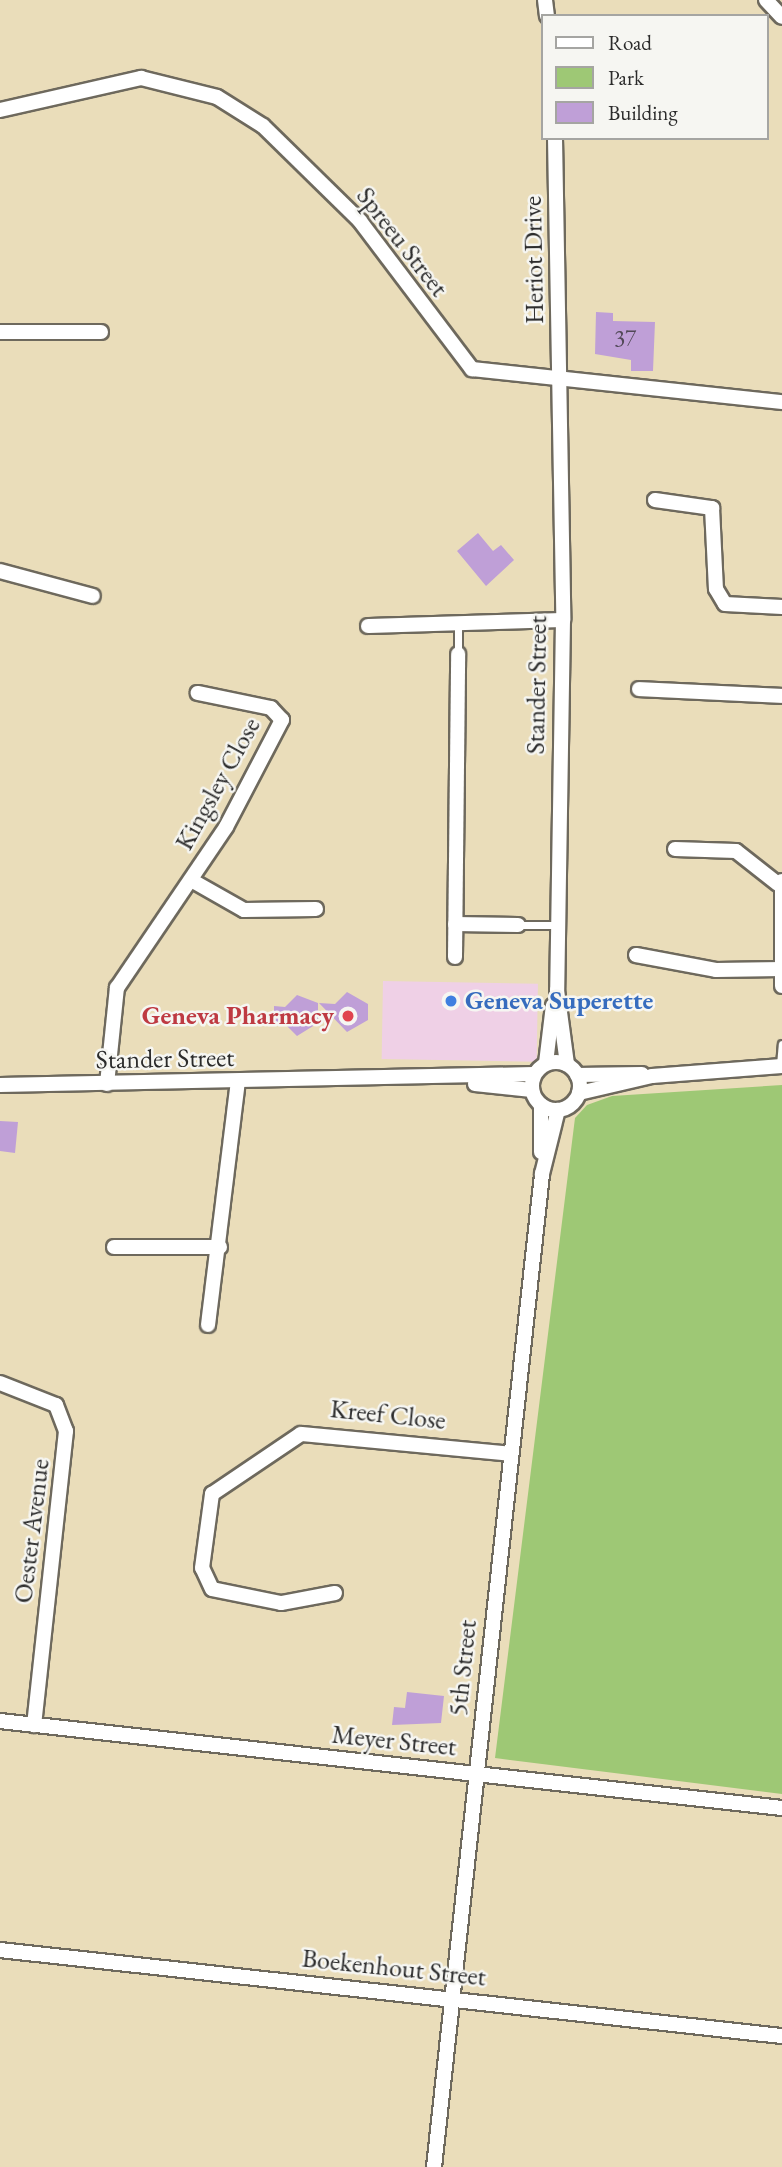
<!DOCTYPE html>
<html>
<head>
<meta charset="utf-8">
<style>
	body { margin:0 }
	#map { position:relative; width:782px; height:2167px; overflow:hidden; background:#eaddba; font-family:"EB Garamond",serif }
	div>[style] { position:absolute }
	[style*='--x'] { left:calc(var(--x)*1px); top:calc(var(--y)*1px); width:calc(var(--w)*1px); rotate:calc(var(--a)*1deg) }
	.built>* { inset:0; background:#efd0e6; transform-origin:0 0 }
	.green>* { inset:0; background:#9ec875 }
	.building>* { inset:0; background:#bf9fd7 }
	.roads { filter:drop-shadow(2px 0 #6e695d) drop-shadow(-2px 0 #6e695d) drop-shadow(0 2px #6e695d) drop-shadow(0 -2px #6e695d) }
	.service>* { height:7px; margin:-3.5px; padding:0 3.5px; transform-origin:3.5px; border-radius:3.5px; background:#fff }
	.minor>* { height:14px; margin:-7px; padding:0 7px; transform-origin:7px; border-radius:7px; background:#fff }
	.minor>.ring { margin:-7px; padding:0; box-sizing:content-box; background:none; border:14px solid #fff; border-radius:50% }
	.dots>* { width:19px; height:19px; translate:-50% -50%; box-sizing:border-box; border:4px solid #f6f6f2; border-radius:50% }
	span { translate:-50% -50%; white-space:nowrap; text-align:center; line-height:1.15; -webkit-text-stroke:5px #f6f6f2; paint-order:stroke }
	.number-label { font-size:23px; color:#504856 }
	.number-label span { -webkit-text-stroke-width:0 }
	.street-label { font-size:26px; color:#2b2b2b }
	.shop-label { font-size:26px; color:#366cbe; font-weight:700 }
	.left { translate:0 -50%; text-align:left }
	.health-label { font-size:26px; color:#be3a42; font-weight:700 }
	.right { translate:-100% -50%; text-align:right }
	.legend { position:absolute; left:541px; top:14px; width:228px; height:126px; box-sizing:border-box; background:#f6f6f2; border:2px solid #a5a5a2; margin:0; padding:9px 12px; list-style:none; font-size:21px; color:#2b2b2b }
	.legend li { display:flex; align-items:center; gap:14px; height:35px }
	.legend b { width:35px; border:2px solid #a5a5a2 }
</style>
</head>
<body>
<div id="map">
	<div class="built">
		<i style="left:383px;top:981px;width:155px;height:78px;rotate:1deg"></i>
	</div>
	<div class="green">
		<i style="clip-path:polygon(782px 1085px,782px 1794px,495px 1758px,575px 1118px,587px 1105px,612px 1096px)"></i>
	</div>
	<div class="building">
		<i style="clip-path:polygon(596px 312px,613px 313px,613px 321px,655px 322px,653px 371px,631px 371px,631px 360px,595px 354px)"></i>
		<i style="clip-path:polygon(478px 533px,493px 551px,501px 545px,514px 560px,486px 586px,457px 551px)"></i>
		<i style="clip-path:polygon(347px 992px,368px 1004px,368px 1020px,347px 1032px,319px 1003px,335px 1004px)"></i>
		<i style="clip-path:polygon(297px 995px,318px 1003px,318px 1023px,297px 1036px,284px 1023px,274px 1023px,274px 1006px,285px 1007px)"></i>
		<i style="clip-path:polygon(0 1121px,18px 1122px,15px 1153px,0 1151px)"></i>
		<i style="clip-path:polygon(407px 1692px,444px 1696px,441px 1723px,392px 1725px,394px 1707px,405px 1708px)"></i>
	</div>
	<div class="roads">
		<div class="service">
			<i style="--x:458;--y:654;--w:31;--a:-90"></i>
			<i style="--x:518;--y:925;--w:40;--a:0"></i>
			<i style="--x:780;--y:1065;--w:21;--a:-85"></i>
		</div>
		<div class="minor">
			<i style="--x:545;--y:0;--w:16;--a:83"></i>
			<i style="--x:766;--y:0;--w:23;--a:47"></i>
			<i style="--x:0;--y:110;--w:145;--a:-12.8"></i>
			<i style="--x:141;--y:78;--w:78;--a:14"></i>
			<i style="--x:217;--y:97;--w:54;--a:32.2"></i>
			<i style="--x:263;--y:126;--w:136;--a:44.4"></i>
			<i style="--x:360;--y:221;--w:186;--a:52.9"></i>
			<i style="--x:472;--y:369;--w:312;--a:6.1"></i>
			<i style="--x:555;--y:138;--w:482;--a:89"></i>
			<i style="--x:563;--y:620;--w:370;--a:90.9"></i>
			<i style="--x:557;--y:990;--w:75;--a:82.3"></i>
			<i style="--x:0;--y:332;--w:101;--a:0"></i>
			<i style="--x:655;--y:500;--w:58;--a:8"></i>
			<i style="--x:712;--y:508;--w:81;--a:87.2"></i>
			<i style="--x:716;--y:589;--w:17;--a:59"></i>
			<i style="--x:725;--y:604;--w:57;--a:3"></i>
			<i style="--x:0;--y:571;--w:96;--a:15"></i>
			<i style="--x:368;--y:626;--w:195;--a:-1.8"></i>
			<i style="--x:639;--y:689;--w:143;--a:2.8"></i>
			<i style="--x:675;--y:849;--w:61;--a:1.9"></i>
			<i style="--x:736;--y:851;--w:53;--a:38.2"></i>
			<i style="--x:191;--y:880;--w:61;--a:29.5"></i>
			<i style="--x:244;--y:910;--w:72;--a:-0.8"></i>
			<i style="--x:782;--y:881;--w:105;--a:90"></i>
			<i style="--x:455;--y:924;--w:63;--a:0.9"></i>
			<i style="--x:636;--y:955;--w:81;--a:10.6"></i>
			<i style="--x:716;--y:970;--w:66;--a:-0.9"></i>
			<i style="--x:455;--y:957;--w:303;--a:-89.4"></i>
			<i class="ring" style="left:532px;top:1062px;width:34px;height:34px"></i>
			<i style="--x:546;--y:1063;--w:58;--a:-83.1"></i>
			<i style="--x:577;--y:1075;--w:65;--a:-0.9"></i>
			<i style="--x:107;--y:1084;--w:97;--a:-84.1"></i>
			<i style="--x:117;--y:988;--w:194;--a:-55.9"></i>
			<i style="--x:226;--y:827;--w:121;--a:-62.4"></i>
			<i style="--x:282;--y:720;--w:16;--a:-133"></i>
			<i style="--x:271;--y:708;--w:75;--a:-168.4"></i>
			<i style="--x:475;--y:1084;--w:57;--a:6"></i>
			<i style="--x:0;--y:1085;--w:534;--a:-1.18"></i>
			<i style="--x:579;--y:1093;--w:75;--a:-13.1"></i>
			<i style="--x:652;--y:1076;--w:130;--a:-4.4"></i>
			<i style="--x:541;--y:1105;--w:47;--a:90"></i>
			<i style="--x:114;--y:1247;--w:106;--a:0"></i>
			<i style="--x:208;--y:1325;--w:245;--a:-83"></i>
			<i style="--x:0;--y:1383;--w:60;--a:21.4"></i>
			<i style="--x:56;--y:1405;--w:28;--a:69"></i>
			<i style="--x:66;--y:1431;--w:296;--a:96.2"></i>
			<i style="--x:335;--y:1593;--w:55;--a:169.5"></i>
			<i style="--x:281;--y:1603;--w:70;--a:-168.5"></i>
			<i style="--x:212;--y:1589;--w:23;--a:-115"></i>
			<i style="--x:202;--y:1568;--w:75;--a:-82.3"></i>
			<i style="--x:212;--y:1494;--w:107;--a:-34"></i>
			<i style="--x:301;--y:1434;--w:211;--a:5.4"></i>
			<i style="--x:0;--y:1721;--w:787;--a:6.35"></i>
			<i style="--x:0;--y:1950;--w:787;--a:6.28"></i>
			<i style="--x:434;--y:2167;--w:999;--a:-83.79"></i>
			<i style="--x:542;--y:1174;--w:66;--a:-76"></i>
		</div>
	</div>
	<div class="dots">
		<i style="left:451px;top:1001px;background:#3f7fe0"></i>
		<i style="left:348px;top:1016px;background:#e0444e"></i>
	</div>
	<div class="number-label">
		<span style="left:625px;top:338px">37</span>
	</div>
	<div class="street-label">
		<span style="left:402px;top:242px;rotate:52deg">Spreeu Street</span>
		<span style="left:534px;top:260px;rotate:-91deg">Heriot Drive</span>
		<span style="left:537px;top:685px;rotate:-89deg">Stander Street</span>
		<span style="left:218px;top:784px;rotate:-61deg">Kingsley Close</span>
		<span style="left:165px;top:1059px;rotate:-1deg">Stander Street</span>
		<span style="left:388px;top:1415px;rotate:6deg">Kreef Close</span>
		<span style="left:32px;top:1531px;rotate:-83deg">Oester Avenue</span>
		<span style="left:463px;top:1668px;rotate:-84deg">5th Street</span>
		<span style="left:394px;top:1741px;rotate:6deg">Meyer Street</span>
		<span style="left:394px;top:1968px;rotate:6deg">Boekenhout Street</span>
	</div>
	<div class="shop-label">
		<span class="left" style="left:465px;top:1001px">Geneva Superette</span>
	</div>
	<div class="health-label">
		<span class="right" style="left:334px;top:1016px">Geneva Pharmacy</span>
	</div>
	<ul class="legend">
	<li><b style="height:9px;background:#fff"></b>Road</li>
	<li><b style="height:19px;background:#9ec875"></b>Park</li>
	<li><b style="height:19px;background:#bf9fd7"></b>Building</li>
	</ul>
</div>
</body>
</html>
